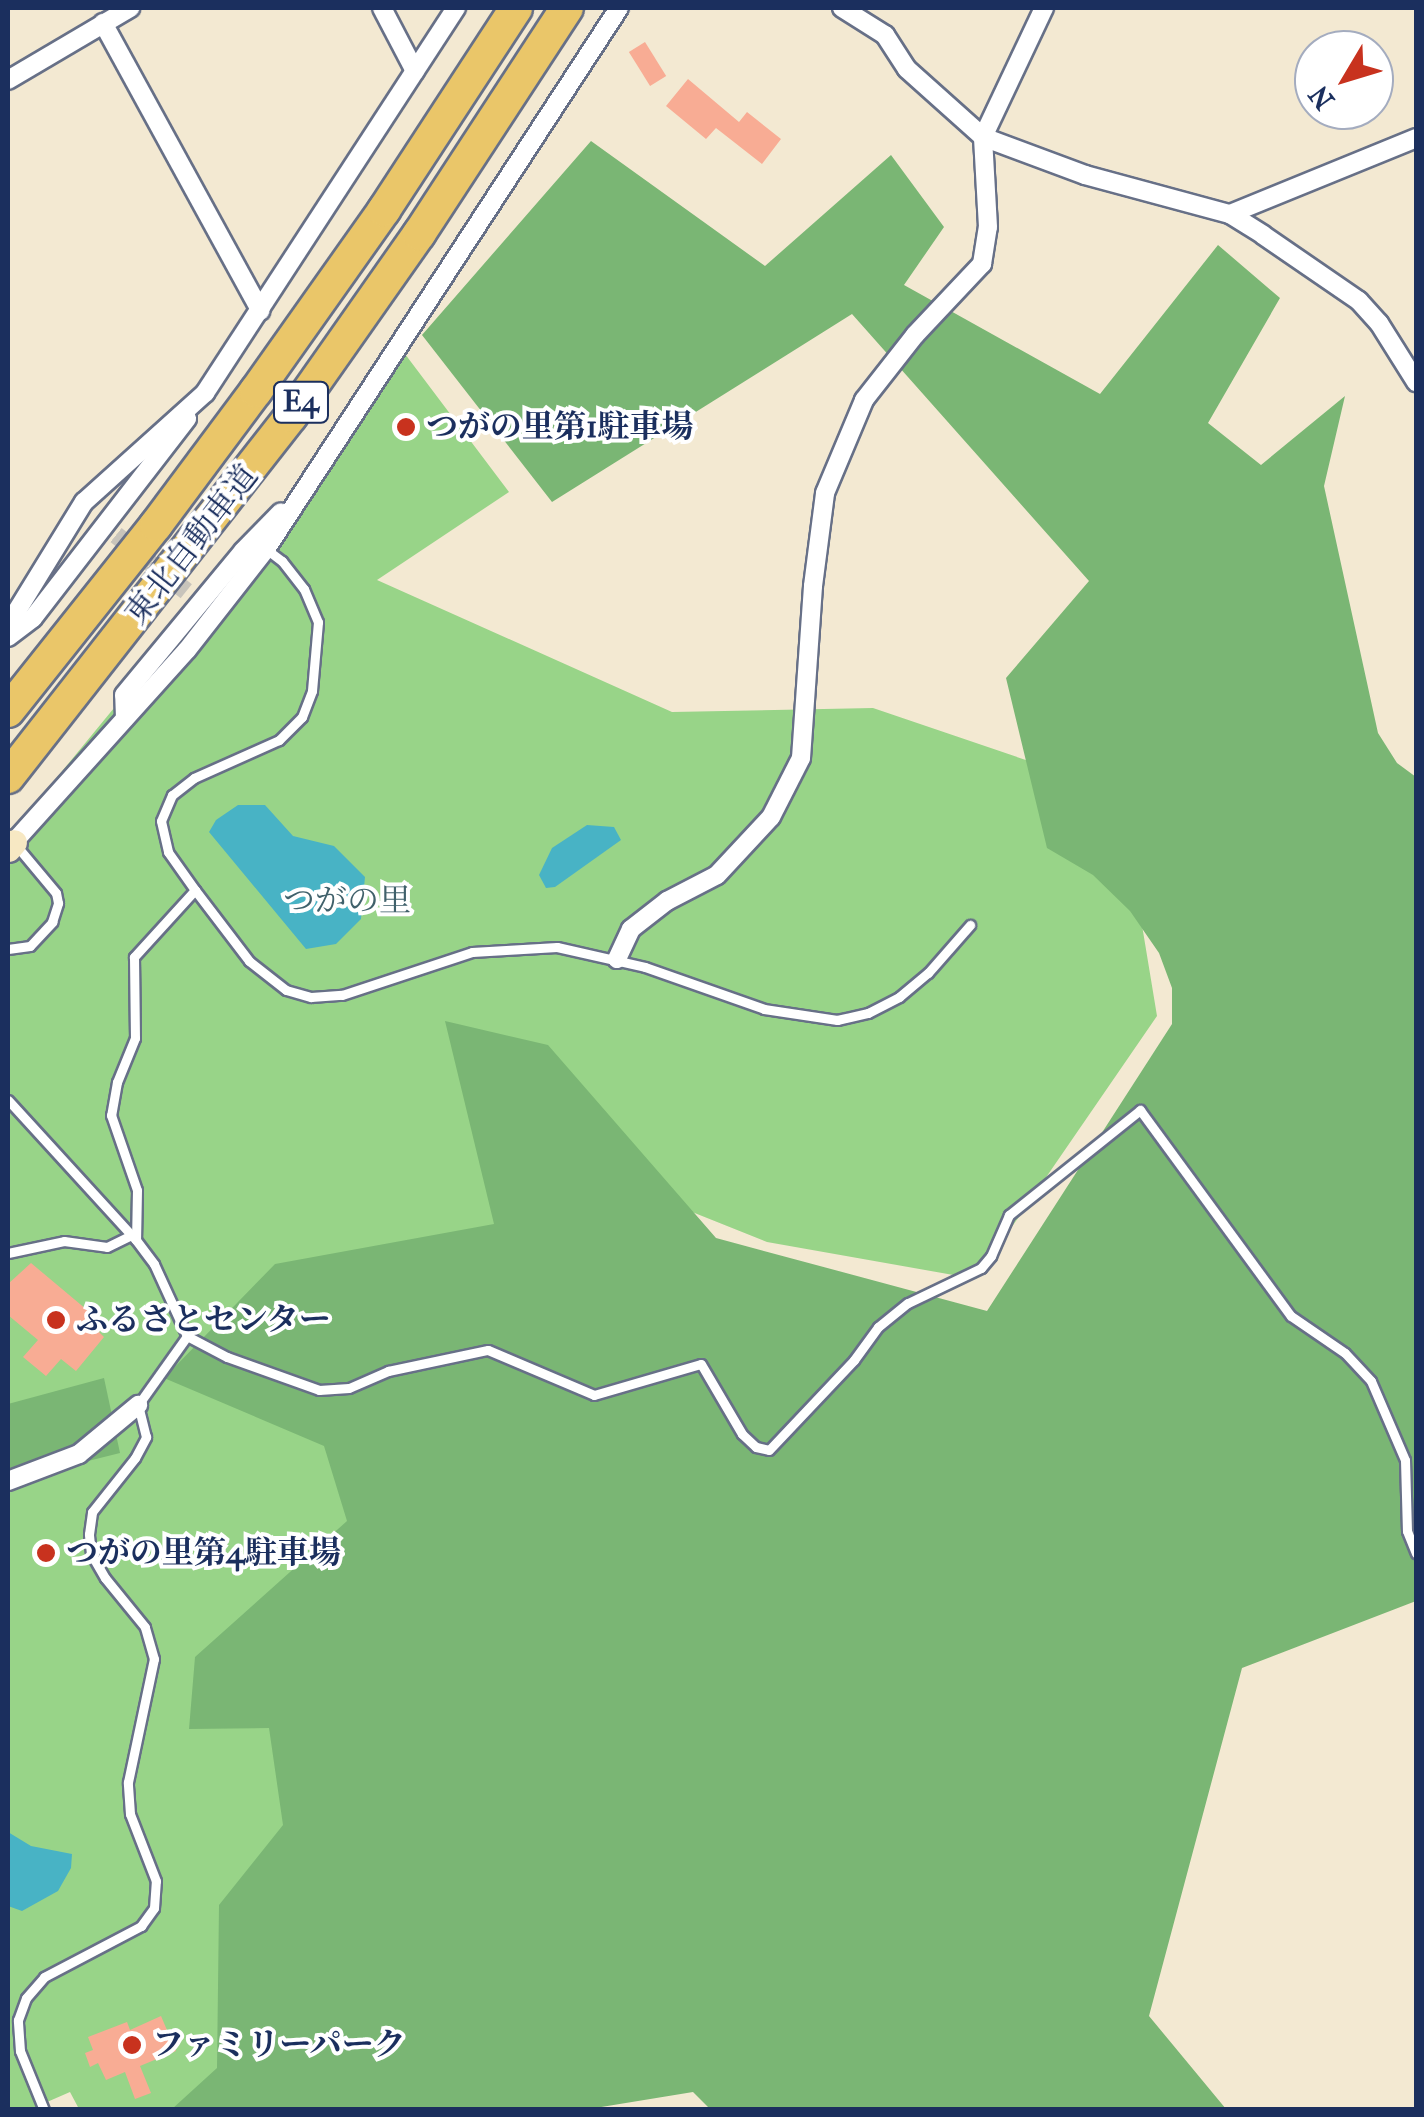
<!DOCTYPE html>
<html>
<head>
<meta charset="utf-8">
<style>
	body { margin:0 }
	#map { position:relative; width:1424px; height:2117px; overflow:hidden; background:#f3e9d2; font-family:"IM FELL French Canon","Noto Serif JP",serif }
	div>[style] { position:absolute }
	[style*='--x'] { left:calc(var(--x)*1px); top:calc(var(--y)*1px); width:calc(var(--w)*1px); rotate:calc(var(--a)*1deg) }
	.green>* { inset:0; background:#98d488 }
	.forest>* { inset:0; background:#7ab674 }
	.water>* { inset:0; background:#48b3c5 }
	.building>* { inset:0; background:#f8ac94; transform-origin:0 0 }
	.street-tunnel>* { height:18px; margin-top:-9px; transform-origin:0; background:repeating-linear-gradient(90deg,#c8c4bb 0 18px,transparent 0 27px) }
	.roads { filter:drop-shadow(2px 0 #677087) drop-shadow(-2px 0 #677087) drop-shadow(0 2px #677087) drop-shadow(0 -2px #677087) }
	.lane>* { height:9px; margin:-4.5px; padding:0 4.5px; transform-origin:4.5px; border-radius:4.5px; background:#fff }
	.street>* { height:18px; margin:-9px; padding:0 9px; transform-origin:9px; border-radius:9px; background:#fff }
	.secondary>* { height:25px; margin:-12.5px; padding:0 12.5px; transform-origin:12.5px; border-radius:12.5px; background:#f7e8c3 }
	.highway>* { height:32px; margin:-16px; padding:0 16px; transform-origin:16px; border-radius:16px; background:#eac669 }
	.dots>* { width:28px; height:28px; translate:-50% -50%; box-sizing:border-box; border:5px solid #fff; border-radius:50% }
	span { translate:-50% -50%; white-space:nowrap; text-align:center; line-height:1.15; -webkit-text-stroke:8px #fff; paint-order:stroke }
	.shield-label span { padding:2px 8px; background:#fff; border:2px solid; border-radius:8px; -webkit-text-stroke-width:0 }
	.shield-label { font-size:30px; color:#1b2f5e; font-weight:700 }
	.poi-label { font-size:32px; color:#1b2f5e; font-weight:700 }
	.left { translate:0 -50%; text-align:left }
	.street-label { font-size:32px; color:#1b2f5e }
	.park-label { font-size:32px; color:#40616b }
	.frame { position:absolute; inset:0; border:10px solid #1b2f5e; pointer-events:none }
	.north { position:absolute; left:1294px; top:30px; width:100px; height:100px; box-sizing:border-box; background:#fff; border:2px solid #a4acbf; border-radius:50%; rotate:232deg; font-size:28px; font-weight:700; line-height:40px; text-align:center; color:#1b2f5e }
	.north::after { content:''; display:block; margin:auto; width:35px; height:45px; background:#c8321e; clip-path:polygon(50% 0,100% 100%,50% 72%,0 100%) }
</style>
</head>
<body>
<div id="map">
	<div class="green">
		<i style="clip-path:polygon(405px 354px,509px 492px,377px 580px,672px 712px,873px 708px,1120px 792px,1157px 1016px,976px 1279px,767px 1242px,527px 1146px,356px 2109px,79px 2109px,70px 2092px,31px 2109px,8px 2110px,8px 837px)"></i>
	</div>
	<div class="forest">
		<i style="clip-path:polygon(591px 141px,765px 266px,891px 155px,944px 227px,904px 285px,1100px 394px,1218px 245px,1280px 298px,1208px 423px,1261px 465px,1345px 396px,1324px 486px,1378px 733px,1397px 763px,1416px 777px,1416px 1601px,1242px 1668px,1149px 2016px,1226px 2109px,711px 2110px,693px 2092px,583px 2110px,172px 2109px,217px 2068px,219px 1905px,283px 1825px,269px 1728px,189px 1729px,195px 1657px,347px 1521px,324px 1446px,164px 1378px,275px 1264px,494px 1224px,445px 1021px,548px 1045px,716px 1238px,987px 1311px,1172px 1024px,1172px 988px,1159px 953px,1130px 911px,1093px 875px,1047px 848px,1006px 678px,1089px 581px,852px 314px,552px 502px,422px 335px)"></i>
		<i style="clip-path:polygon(104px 1378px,120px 1453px,8px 1481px,8px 1404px)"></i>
	</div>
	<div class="water">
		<i style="clip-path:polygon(238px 805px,265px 805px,293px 836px,334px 846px,365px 877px,361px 919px,336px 944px,306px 949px,209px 832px,216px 820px)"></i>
		<i style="clip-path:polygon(587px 825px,614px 827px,621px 840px,555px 887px,546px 888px,539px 875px,552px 848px)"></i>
		<i style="clip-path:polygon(8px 1832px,31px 1846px,72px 1854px,71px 1868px,58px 1891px,22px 1911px,8px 1906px)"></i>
	</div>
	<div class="building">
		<i style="left:645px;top:42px;width:40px;height:19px;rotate:58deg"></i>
		<i style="clip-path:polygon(688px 79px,739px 122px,747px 112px,781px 139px,762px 164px,716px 128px,706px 139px,666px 106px)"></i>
		<i style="clip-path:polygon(31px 1263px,105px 1325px,99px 1332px,104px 1337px,76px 1371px,61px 1359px,46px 1376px,23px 1357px,38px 1340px,8px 1315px,8px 1284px)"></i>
		<i style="clip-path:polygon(161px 2016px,176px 2051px,140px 2066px,151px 2093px,135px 2099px,125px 2072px,106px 2080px,98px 2063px,90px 2067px,85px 2053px,93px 2050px,88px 2037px,127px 2022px,130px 2030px)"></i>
	</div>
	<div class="street-tunnel">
		<i style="--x:116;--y:535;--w:90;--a:38.7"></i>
	</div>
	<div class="roads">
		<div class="lane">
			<i style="--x:266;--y:549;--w:20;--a:37"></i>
			<i style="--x:282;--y:561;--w:36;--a:52"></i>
			<i style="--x:304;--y:589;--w:36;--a:67"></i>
			<i style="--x:318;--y:622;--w:69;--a:95"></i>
			<i style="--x:312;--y:691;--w:28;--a:111"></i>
			<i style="--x:302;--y:717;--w:33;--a:135"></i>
			<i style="--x:279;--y:740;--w:93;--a:155.9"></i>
			<i style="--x:194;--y:778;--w:28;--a:142"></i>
			<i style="--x:172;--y:795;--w:28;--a:113"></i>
			<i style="--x:161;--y:821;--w:32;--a:77"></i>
			<i style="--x:168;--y:852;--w:47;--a:54.6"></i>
			<i style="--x:195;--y:890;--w:89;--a:52.7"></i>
			<i style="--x:249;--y:961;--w:47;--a:38.1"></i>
			<i style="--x:286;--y:990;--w:26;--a:16"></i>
			<i style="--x:311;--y:997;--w:31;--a:-4"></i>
			<i style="--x:342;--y:995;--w:137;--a:-18.3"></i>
			<i style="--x:472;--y:952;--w:85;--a:-3.4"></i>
			<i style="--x:557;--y:947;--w:90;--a:12.8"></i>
			<i style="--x:645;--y:967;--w:126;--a:19.4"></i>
			<i style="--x:764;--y:1009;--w:74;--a:8.6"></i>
			<i style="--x:837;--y:1020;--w:32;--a:-13"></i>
			<i style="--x:868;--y:1013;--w:35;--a:-27"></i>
			<i style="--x:899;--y:997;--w:38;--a:-40"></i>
			<i style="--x:928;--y:973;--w:64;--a:-48.8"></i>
			<i style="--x:195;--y:890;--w:91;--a:132.3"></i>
			<i style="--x:134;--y:957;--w:81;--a:89.3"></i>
			<i style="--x:135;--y:1038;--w:48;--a:112.2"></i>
			<i style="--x:117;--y:1082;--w:34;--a:100"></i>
			<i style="--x:111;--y:1115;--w:79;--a:70.9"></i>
			<i style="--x:137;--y:1190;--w:50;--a:91.1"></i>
			<i style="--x:136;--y:1240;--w:30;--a:53"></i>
			<i style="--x:154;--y:1264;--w:79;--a:65.4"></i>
			<i style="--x:187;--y:1336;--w:45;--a:27.7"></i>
			<i style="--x:227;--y:1357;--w:98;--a:19.7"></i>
			<i style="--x:319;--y:1390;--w:30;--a:-4"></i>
			<i style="--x:349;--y:1388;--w:43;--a:-23.6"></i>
			<i style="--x:388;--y:1371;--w:102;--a:-11.9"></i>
			<i style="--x:488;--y:1350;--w:115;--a:23"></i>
			<i style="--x:594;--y:1395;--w:111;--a:-16.2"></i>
			<i style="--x:701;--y:1364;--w:81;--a:59.6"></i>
			<i style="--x:742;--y:1434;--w:19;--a:43"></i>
			<i style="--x:756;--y:1447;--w:13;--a:13"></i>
			<i style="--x:769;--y:1450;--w:124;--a:-46.6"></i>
			<i style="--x:854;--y:1360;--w:41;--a:-54"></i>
			<i style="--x:878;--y:1327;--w:38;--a:-39"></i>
			<i style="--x:908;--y:1303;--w:81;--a:-25.6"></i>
			<i style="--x:981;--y:1268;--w:16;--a:-50"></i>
			<i style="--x:991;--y:1256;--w:45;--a:-66.3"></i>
			<i style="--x:1009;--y:1215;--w:168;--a:-38.7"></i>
			<i style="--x:1140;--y:1110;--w:255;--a:53.8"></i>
			<i style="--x:1291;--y:1316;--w:65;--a:34.4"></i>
			<i style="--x:1345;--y:1353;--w:38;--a:47"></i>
			<i style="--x:1371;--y:1381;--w:86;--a:66.7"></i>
			<i style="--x:1405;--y:1460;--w:71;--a:88.4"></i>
			<i style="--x:1407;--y:1531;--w:24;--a:68"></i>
			<i style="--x:8;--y:949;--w:22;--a:-8"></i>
			<i style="--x:30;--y:946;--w:33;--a:-47"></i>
			<i style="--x:52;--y:922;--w:20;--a:-72"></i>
			<i style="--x:58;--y:903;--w:10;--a:-101"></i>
			<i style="--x:56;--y:893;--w:64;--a:-129.9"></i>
			<i style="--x:8;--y:1100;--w:190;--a:47.6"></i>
			<i style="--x:8;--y:1253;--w:57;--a:-12.1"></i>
			<i style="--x:64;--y:1241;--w:43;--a:7.9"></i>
			<i style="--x:107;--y:1247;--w:25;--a:-26"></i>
			<i style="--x:44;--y:2110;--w:64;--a:-112.1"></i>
			<i style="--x:20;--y:2051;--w:31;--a:-94"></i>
			<i style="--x:18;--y:2020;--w:23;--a:-70"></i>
			<i style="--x:26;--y:1998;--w:28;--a:-49"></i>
			<i style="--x:44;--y:1977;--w:110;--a:-27.7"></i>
			<i style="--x:141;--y:1926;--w:22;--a:-54"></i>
			<i style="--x:154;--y:1908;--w:27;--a:-86"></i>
			<i style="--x:156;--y:1881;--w:72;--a:-111.2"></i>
			<i style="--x:130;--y:1814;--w:32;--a:-94"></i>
			<i style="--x:128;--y:1782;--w:126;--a:-78.1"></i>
			<i style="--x:154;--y:1659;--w:33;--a:-106"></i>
			<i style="--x:145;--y:1627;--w:63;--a:-129.2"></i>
			<i style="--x:105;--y:1578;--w:28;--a:-120"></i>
			<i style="--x:91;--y:1554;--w:20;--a:-96"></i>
			<i style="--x:89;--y:1534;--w:22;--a:-82"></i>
			<i style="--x:92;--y:1512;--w:69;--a:-51.5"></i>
			<i style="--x:135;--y:1458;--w:24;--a:-62"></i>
			<i style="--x:146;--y:1437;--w:33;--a:-104"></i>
			<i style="--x:138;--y:1405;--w:85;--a:-54.6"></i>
		</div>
		<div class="street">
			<i style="--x:382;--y:8;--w:71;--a:62.4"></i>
			<i style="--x:842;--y:8;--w:51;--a:32.1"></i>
			<i style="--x:885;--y:35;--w:40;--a:57.1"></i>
			<i style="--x:907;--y:69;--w:102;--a:41.8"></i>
			<i style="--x:983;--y:137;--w:109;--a:20.4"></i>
			<i style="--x:1085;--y:175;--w:150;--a:15.1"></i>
			<i style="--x:1230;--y:214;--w:39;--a:32"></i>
			<i style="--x:1263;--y:235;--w:116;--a:34.5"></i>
			<i style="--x:1359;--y:301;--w:30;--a:48"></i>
			<i style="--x:1379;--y:323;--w:70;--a:57.9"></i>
			<i style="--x:103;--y:23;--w:328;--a:61.3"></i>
			<i style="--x:8;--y:80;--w:142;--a:-30.5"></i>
			<i style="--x:1230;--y:214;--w:201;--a:-22.2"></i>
			<i style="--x:12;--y:632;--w:18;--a:-81"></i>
			<i style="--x:15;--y:614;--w:132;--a:-58.4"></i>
			<i style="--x:84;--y:502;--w:163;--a:-42"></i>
			<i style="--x:205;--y:393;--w:460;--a:-56.9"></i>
			<i style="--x:8;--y:637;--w:31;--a:-37"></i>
			<i style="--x:33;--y:618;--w:252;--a:-52.3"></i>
			<i style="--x:125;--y:718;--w:23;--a:-92"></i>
			<i style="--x:124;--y:695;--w:187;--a:-50.4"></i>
			<i style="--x:243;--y:551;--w:54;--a:-45.7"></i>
			<i style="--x:14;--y:842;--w:258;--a:-48"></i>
			<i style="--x:187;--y:650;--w:128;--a:-52"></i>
			<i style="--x:266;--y:549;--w:646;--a:-56.88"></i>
			<i style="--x:617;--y:959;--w:33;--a:-65"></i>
			<i style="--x:631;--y:929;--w:46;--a:-37.9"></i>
			<i style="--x:667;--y:901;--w:56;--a:-27.5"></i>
			<i style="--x:717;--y:875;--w:79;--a:-47"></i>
			<i style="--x:771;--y:817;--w:66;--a:-63"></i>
			<i style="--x:801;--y:758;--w:172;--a:-86"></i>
			<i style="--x:813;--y:586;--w:94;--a:-82.6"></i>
			<i style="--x:825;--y:493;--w:101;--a:-67.2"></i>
			<i style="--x:864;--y:400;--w:83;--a:-51.9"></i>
			<i style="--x:915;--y:335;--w:98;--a:-46.7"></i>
			<i style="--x:982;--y:264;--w:37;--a:-81"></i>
			<i style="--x:988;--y:227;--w:90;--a:-93.2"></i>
			<i style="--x:983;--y:137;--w:143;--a:-64.7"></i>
			<i style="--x:8;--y:1481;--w:76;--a:-20.8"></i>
			<i style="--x:79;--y:1454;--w:77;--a:-39.7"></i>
		</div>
		<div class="secondary">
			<i style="--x:8;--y:849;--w:9;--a:-49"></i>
		</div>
		<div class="highway">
			<i style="--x:8;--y:711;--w:238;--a:-51.5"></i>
			<i style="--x:156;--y:525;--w:167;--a:-53.3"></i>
			<i style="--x:256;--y:391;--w:222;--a:-54.7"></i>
			<i style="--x:384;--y:210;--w:241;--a:-56.8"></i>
			<i style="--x:8;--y:777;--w:459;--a:-51.9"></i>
			<i style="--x:291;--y:416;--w:223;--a:-54.9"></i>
			<i style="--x:419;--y:234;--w:270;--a:-56.8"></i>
		</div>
	</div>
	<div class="dots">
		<i style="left:406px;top:427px;background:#c8321e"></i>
		<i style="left:56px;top:1320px;background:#c8321e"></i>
		<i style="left:46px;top:1553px;background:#c8321e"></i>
		<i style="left:132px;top:2045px;background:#c8321e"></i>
	</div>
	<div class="shield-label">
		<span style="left:301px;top:402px">E4</span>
	</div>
	<div class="poi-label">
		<span class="left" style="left:426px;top:427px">つがの里第1駐車場</span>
		<span class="left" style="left:76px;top:1320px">ふるさとセンター</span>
		<span class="left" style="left:66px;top:1553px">つがの里第4駐車場</span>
		<span class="left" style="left:152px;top:2045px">ファミリーパーク</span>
	</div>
	<div class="street-label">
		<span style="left:192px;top:545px;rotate:-52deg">東北自動車道</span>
	</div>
	<div class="park-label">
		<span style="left:347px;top:901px">つがの里</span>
	</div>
	<div class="frame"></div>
	<div class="north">N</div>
</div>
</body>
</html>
